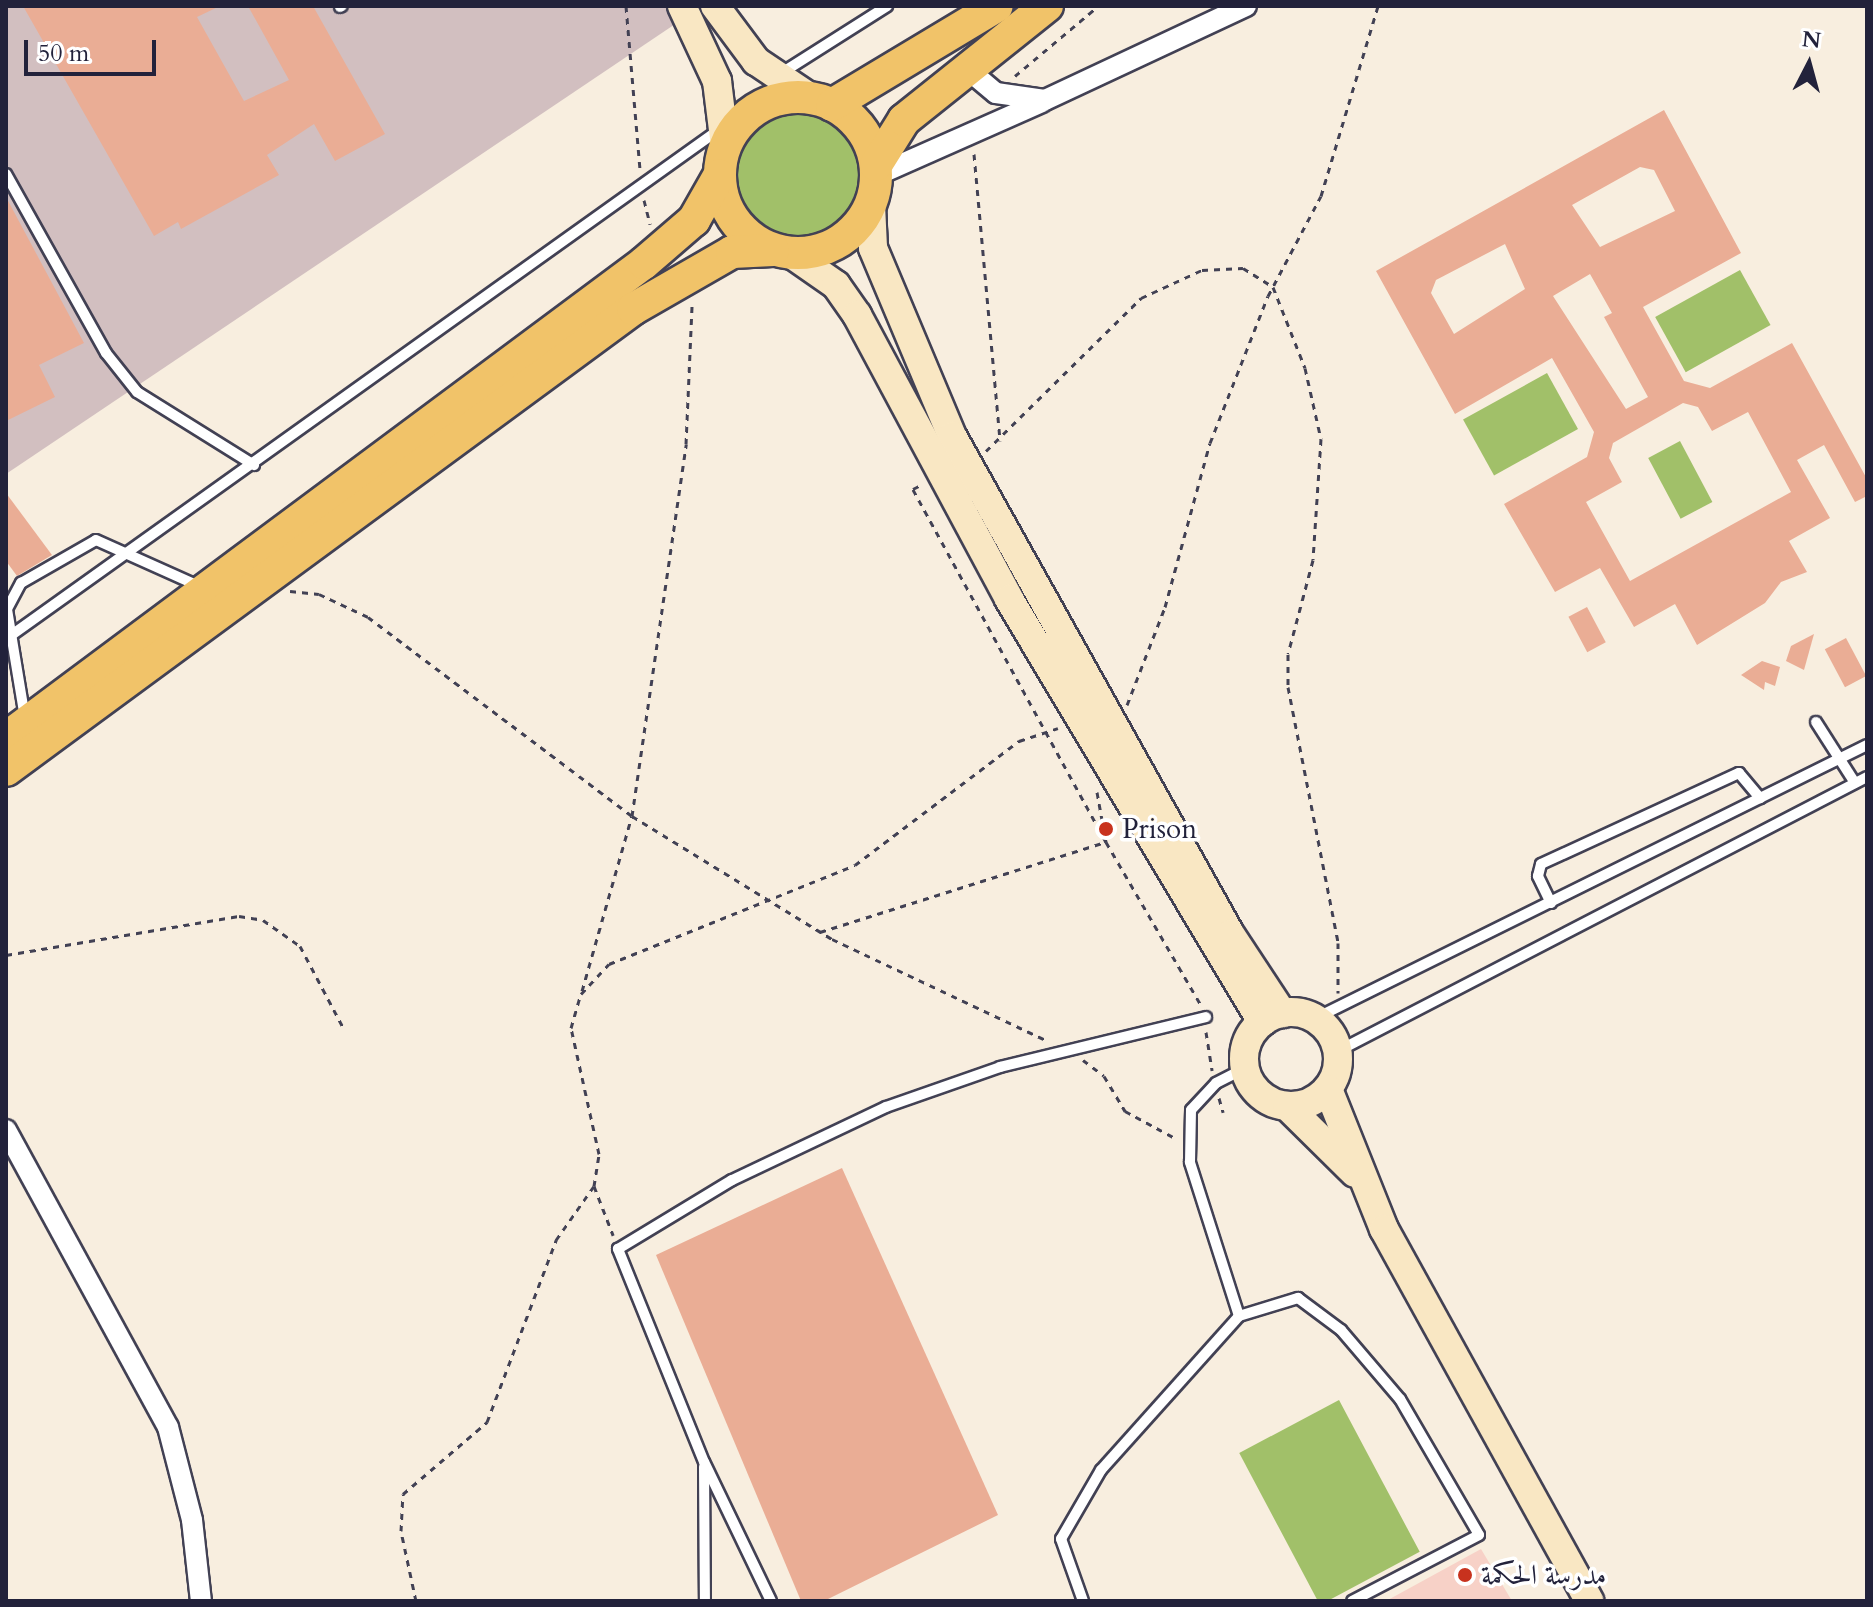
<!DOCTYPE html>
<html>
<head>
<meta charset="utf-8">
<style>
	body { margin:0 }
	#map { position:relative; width:1873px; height:1607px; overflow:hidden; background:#f8eedf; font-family:Cardo,Amiri,serif }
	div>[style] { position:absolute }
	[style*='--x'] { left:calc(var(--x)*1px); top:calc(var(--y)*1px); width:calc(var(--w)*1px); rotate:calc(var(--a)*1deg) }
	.built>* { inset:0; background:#f7d1c7 }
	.industrial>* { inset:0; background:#d2bfc0 }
	.green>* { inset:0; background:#a1c069; transform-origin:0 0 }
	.round { border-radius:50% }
	.building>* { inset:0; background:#eaad95; transform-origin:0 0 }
	.path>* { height:3px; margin-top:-1.5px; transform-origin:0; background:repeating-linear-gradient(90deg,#424154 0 6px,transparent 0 12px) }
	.roads { filter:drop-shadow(2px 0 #424154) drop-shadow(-2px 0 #424154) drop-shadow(0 2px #424154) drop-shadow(0 -2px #424154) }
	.service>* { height:10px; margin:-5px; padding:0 5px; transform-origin:5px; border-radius:5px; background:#fff }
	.minor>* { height:20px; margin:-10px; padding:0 10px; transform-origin:10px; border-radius:10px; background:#fff }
	.secondary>* { height:28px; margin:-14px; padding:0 14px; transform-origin:14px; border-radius:14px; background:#f9e7c3 }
	.secondary>.ring { margin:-14px; padding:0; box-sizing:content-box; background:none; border:28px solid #f9e7c3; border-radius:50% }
	.trunk>* { height:32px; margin:-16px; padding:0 16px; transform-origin:16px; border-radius:16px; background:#f1c369 }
	.trunk>.ring { margin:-16px; padding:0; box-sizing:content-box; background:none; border:32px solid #f1c369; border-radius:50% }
	.dots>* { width:22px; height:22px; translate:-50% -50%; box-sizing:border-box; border:4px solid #fff; border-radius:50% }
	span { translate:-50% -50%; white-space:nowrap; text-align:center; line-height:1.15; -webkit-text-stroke:7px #fff; paint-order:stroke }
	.poi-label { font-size:28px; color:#22223b }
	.left { translate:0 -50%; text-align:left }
	.frame { position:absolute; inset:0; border:8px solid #22223b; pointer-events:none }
	.north { position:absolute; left:1769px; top:24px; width:80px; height:80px; -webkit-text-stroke:6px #fff; paint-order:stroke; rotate:6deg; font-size:22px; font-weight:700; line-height:32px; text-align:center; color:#22223b }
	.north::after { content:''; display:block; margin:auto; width:28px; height:36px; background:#22223b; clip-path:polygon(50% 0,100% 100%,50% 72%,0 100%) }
	.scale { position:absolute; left:24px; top:40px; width:132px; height:36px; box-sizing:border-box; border:4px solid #22223b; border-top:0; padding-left:10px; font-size:24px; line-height:28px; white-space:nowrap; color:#22223b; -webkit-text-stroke:6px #fff; paint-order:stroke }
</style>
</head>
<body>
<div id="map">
	<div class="built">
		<i style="clip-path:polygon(1481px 1549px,1512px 1601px,1386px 1601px)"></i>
	</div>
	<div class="industrial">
		<i style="clip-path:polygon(6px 6px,702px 6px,6px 474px)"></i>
	</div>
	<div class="green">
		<i class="round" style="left:730px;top:108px;width:136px;height:136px"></i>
		<i style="left:1740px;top:270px;width:63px;height:97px;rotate:61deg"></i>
		<i style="left:1547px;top:373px;width:64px;height:96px;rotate:61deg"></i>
		<i style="left:1680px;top:441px;width:69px;height:36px;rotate:62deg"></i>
		<i style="left:1339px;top:1400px;width:172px;height:113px;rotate:62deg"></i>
	</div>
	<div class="building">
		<i style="clip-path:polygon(23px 6px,220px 6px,197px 17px,244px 101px,289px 80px,248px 6px,313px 6px,385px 134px,335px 161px,314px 124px,267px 155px,279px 175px,181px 229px,178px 222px,154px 236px)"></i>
		<i style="clip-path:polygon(evenodd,1664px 110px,1741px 253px,1643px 307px,1684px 381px,1710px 388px,1792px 343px,1867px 479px,1867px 496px,1855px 502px,1824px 445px,1797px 460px,1830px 518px,1789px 541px,1807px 572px,1781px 582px,1765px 603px,1697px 645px,1675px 604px,1634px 627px,1600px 568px,1555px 592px,1504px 504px,1587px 457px,1594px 432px,1552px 358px,1455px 414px,1376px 271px,1664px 110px,1640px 167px,1654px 170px,1675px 211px,1600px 247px,1572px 205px,1640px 167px,1664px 110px,1505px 244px,1525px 289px,1454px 334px,1431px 293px,1436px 280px,1505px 244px,1664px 110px,1590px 274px,1612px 313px,1604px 317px,1648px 397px,1626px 409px,1553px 296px,1590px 274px,1664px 110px,1683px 403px,1698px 407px,1712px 431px,1748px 412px,1791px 492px,1630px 581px,1586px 502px,1622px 482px,1609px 458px,1613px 443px,1683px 403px)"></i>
		<i style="clip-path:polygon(6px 197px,84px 343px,39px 365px,55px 397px,6px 421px)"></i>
		<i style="clip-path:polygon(6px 493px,52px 555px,17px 576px,6px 561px)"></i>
		<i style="left:1587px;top:607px;width:40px;height:21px;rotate:62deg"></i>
		<i style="clip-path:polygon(1814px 634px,1804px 670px,1786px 661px,1791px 646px)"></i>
		<i style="left:1846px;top:638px;width:43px;height:24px;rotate:62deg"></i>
		<i style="clip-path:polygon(1762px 661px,1780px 667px,1775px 686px,1765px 682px,1764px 690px,1741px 675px)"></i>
		<i style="clip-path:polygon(842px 1168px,998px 1515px,824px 1601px,801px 1601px,656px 1255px)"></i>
	</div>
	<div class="path">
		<i style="--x:626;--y:6;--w:164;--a:85.1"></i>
		<i style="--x:1015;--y:76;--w:109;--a:-40.1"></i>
		<i style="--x:974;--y:154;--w:288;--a:84.8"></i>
		<i style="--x:644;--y:200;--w:25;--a:76"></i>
		<i style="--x:986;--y:451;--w:218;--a:-44.6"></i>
		<i style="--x:1141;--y:298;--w:67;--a:-24.7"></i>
		<i style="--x:1202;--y:270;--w:41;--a:-2.8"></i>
		<i style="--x:1243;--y:268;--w:36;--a:32"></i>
		<i style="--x:1273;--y:287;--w:87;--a:68.4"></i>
		<i style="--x:1305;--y:368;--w:73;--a:77.3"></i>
		<i style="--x:1321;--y:439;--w:121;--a:93.8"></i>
		<i style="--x:1313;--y:560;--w:97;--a:104.9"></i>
		<i style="--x:1288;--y:654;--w:33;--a:90"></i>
		<i style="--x:1288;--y:687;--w:261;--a:78.9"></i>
		<i style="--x:1338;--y:943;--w:50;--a:90"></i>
		<i style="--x:290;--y:591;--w:29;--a:6"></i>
		<i style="--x:319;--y:594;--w:54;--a:25.1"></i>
		<i style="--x:368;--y:617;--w:331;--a:37"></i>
		<i style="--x:632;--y:816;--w:376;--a:-81.7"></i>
		<i style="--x:686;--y:444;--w:139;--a:-87.5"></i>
		<i style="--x:1127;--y:705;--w:105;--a:-68.8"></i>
		<i style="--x:1165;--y:607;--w:170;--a:-74.7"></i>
		<i style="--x:1210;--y:443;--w:158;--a:-68.5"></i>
		<i style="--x:1268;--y:296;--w:113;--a:-62.1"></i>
		<i style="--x:1321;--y:196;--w:198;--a:-73.3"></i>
		<i style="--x:1097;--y:792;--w:51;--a:79.8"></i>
		<i style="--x:1106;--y:842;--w:189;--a:59.8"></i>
		<i style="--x:820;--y:932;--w:300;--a:-17.5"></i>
		<i style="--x:1106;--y:842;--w:402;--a:-118.7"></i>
		<i style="--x:913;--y:489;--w:11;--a:-27"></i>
		<i style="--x:6;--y:955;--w:236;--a:-9.5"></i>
		<i style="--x:239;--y:916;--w:24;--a:9"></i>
		<i style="--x:263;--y:920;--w:45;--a:35.1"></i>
		<i style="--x:300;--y:946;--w:94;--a:62.1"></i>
		<i style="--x:582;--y:991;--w:182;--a:-74.1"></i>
		<i style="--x:632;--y:816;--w:235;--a:31.6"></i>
		<i style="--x:832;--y:939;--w:239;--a:25.3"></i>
		<i style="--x:1206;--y:1032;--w:39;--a:81"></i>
		<i style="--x:1083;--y:1060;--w:26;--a:37"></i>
		<i style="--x:1104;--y:1076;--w:41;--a:59"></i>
		<i style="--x:1125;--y:1111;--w:57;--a:28.4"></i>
		<i style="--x:1219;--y:1098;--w:15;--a:74"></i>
		<i style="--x:594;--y:1186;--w:53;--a:68.8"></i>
		<i style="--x:416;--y:1601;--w:72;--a:-102.1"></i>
		<i style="--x:401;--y:1531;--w:37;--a:-87"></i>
		<i style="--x:403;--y:1494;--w:111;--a:-40.6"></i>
		<i style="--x:487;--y:1422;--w:195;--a:-69.2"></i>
		<i style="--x:556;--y:1240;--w:66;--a:-54.9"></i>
		<i style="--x:594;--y:1186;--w:32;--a:-81"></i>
		<i style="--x:599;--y:1154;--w:129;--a:-102.5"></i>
		<i style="--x:571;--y:1028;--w:35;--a:-74"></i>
		<i style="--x:581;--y:994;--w:41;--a:-47"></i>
		<i style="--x:609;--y:964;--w:265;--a:-21.9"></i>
		<i style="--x:855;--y:865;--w:206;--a:-37.1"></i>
		<i style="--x:1019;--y:741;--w:41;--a:-18.4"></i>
	</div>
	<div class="roads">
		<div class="service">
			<i style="--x:340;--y:7;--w:2;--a:-27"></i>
			<i style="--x:780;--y:74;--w:127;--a:-32.4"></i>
			<i style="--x:6;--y:174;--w:205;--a:60.8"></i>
			<i style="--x:106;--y:353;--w:50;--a:51.5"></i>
			<i style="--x:137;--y:392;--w:138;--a:32"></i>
			<i style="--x:6;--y:639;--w:877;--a:-35.54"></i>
			<i style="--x:25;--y:718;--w:110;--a:-99.4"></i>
			<i style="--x:7;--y:609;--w:30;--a:-62"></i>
			<i style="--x:21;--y:583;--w:86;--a:-29.8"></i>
			<i style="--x:96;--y:540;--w:115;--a:24.1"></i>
			<i style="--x:1816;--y:722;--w:72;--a:57.4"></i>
			<i style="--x:1551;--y:903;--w:30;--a:-116"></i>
			<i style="--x:1538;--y:876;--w:12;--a:-76"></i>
			<i style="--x:1541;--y:864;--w:218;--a:-24.7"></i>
			<i style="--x:1739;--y:773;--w:33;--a:50"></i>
			<i style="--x:1316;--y:1018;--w:615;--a:-26.36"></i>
			<i style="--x:1338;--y:1051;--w:596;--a:-27.38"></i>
			<i style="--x:1239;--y:1316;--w:162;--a:-107.7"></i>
			<i style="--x:1190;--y:1162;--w:52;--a:-88.9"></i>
			<i style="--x:1191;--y:1110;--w:37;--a:-47"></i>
			<i style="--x:1216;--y:1083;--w:33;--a:-27"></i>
			<i style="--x:704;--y:1467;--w:134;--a:89.6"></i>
			<i style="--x:771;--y:1601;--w:154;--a:-115.7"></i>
			<i style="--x:704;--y:1462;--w:230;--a:-112"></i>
			<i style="--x:618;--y:1249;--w:133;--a:-31.2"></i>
			<i style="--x:732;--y:1180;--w:170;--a:-25.4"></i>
			<i style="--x:886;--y:1107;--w:121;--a:-19.3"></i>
			<i style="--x:1000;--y:1067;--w:212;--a:-13.6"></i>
			<i style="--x:1083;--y:1601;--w:66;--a:-109.5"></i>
			<i style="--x:1061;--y:1539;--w:80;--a:-59.9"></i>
			<i style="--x:1101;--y:1470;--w:207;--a:-48.1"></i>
			<i style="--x:1239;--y:1316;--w:62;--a:-17"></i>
			<i style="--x:1298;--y:1298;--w:54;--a:36.7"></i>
			<i style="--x:1341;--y:1330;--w:91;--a:49.5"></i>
			<i style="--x:1400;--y:1399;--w:157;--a:59.8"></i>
			<i style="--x:1479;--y:1535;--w:143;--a:152.5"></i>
		</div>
		<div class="minor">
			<i style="--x:966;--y:68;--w:39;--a:40"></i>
			<i style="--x:996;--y:93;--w:49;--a:8.1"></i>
			<i style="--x:1045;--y:100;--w:222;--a:-25.1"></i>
			<i style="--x:877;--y:175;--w:180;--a:-23.9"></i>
			<i style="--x:6;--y:1130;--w:338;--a:61.4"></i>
			<i style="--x:168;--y:1427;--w:96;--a:75.5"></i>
			<i style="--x:192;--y:1520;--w:81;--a:83.7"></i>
		</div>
		<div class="secondary">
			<i style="--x:682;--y:6;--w:83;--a:65"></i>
			<i style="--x:717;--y:81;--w:65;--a:83"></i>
			<i style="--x:715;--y:6;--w:69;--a:53.3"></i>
			<i style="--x:756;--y:61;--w:66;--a:33.9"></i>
			<i style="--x:871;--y:205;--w:43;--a:87.3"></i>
			<i style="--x:873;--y:248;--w:204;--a:67.2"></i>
			<i style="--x:952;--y:436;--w:570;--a:60.83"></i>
			<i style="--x:1230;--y:934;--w:95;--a:56.6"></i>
			<i style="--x:790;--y:253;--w:56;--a:34.8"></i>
			<i style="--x:836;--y:285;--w:37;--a:55"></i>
			<i style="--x:857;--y:315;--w:322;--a:61.8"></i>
			<i style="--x:1009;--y:599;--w:493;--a:59.1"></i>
			<i class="ring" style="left:1244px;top:1012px;width:66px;height:66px"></i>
			<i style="--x:1328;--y:1089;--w:151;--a:68.2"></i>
			<i style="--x:1384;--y:1229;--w:425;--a:61.1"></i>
			<i style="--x:1287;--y:1106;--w:95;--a:44.6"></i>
		</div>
		<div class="trunk">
			<i class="ring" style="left:720px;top:97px;width:124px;height:124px"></i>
			<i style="--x:832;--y:105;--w:192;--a:-31"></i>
			<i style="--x:876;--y:165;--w:53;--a:-58.1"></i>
			<i style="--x:904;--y:120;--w:183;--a:-38.6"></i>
			<i style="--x:6;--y:738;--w:795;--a:-36.67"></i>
			<i style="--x:644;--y:263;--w:66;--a:-40.7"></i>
			<i style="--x:694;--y:220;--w:51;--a:-60.4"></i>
			<i style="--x:6;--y:770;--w:778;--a:-36.33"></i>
			<i style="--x:633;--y:309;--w:114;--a:-29.9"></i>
			<i style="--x:732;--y:252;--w:41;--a:-2.8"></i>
		</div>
	</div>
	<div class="dots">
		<i style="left:1106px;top:829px;background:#c8321e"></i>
		<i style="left:1465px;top:1575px;background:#c8321e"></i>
	</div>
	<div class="poi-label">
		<span class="left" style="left:1122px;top:829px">Prison</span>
		<span class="left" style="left:1481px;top:1575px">مدرسة الحكمة</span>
	</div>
	<div class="frame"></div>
	<div class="north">N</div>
	<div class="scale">50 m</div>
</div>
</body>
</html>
